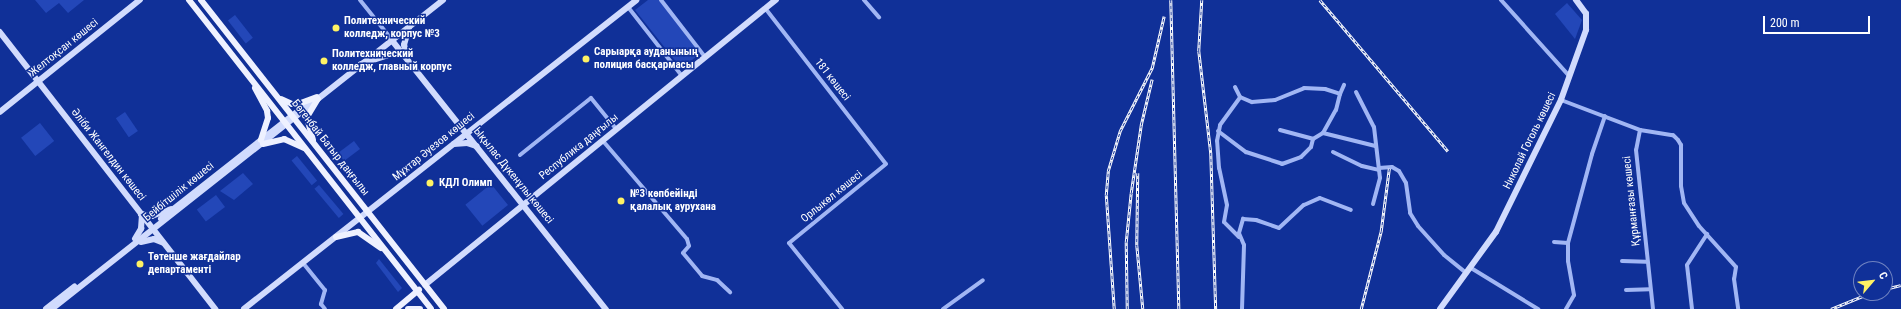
<!DOCTYPE html>
<html>
<head>
<meta charset="utf-8">
<style>
	body { margin:0 }
	#map { position:relative; width:1901px; height:309px; overflow:hidden; background:#103098; font-family:"Roboto Condensed",sans-serif }
	div>[style] { position:absolute }
	[style*='--x'] { left:calc(var(--x)*1px); top:calc(var(--y)*1px); width:calc(var(--w)*1px); rotate:calc(var(--a)*1deg) }
	.green>* { inset:0; background:#2347b8; transform-origin:0 0 }
	.street>* { height:4px; margin:-2px; padding:0 2px; transform-origin:2px; border-radius:2px; background:#a1b6f4 }
	.secondary>* { height:5.5px; margin:-2.75px; padding:0 2.75px; transform-origin:2.75px; border-radius:2.75px; background:#d1dbfd }
	.primary>* { height:6px; margin:-3px; padding:0 3px; transform-origin:3px; border-radius:3px; background:#eef1ff }
	.rail>* { height:2.5px; margin-top:-1.25px; transform-origin:0; background:repeating-linear-gradient(90deg,#103098 0 3px,#fff 0 6px); box-sizing:border-box; border-block:1px solid #fff }
	.dots>* { width:11px; height:11px; translate:-50% -50%; box-sizing:border-box; border:2px solid #103098; border-radius:50% }
	span { translate:-50% -50%; white-space:nowrap; text-align:center; line-height:1.15; -webkit-text-stroke:3px #103098; paint-order:stroke }
	.poi-label { font-size:11px; color:#fff; font-weight:700 }
	.left { translate:0 -50%; text-align:left }
	.street-label { font-size:11px; color:#fff }
	.north { position:absolute; left:1853px; top:261px; width:40px; height:40px; box-sizing:border-box; background:#103098; border:1px solid #7083c1; border-radius:50%; rotate:62deg; font-size:11px; font-weight:700; line-height:16px; text-align:center; color:#fff }
	.north::after { content:''; display:block; margin:auto; width:14px; height:18px; background:#fff264; clip-path:polygon(50% 0,100% 100%,50% 72%,0 100%) }
	.scale { position:absolute; left:1763px; top:16px; width:107px; height:18px; box-sizing:border-box; border:2px solid #fff; border-top:0; padding-left:5px; font-size:12px; line-height:14px; white-space:nowrap; color:#fff; -webkit-text-stroke:3px #103098; paint-order:stroke }
</style>
</head>
<body>
<div id="map">
	<div class="green">
		<i style="clip-path:polygon(35px 0,84px 0,68px 13px,59px 3px,46px 13px)"></i>
		<i style="clip-path:polygon(648px 0,659px 0,700px 54px,681px 68px,635px 10px)"></i>
		<i style="clip-path:polygon(1567px 3px,1582px 20px,1575px 39px,1555px 14px)"></i>
		<i style="left:235px;top:15px;width:29px;height:9px;rotate:52deg"></i>
		<i style="left:125px;top:112px;width:23px;height:11px;rotate:56deg"></i>
		<i style="left:40px;top:123px;width:23px;height:24px;rotate:52deg"></i>
		<i style="left:354px;top:141px;width:10px;height:20px;rotate:53deg"></i>
		<i style="left:297px;top:156px;width:32px;height:7px;rotate:51deg"></i>
		<i style="clip-path:polygon(243px 173px,253px 184px,234px 200px,220px 191px)"></i>
		<i style="left:491px;top:184px;width:27px;height:33px;rotate:51deg"></i>
		<i style="left:319px;top:185px;width:38px;height:6px;rotate:50deg"></i>
		<i style="left:216px;top:195px;width:15px;height:24px;rotate:53deg"></i>
		<i style="clip-path:polygon(379px 259px,402px 288px,398px 292px,376px 263px)"></i>
	</div>
	<div class="street">
		<i style="--x:360;--y:0;--w:51;--a:51.3"></i>
		<i style="--x:661;--y:0;--w:72;--a:52.3"></i>
		<i style="--x:864;--y:0;--w:23;--a:49"></i>
		<i style="--x:1501;--y:0;--w:103;--a:48.1"></i>
		<i style="--x:628;--y:7;--w:88;--a:52"></i>
		<i style="--x:765;--y:8;--w:197;--a:52.2"></i>
		<i style="--x:886;--y:164;--w:125;--a:140.8"></i>
		<i style="--x:789;--y:243;--w:85;--a:51.2"></i>
		<i style="--x:1235;--y:87;--w:11;--a:63"></i>
		<i style="--x:1240;--y:97;--w:13;--a:23"></i>
		<i style="--x:1252;--y:102;--w:23;--a:-5"></i>
		<i style="--x:1275;--y:100;--w:31;--a:-22"></i>
		<i style="--x:1304;--y:88;--w:21;--a:3"></i>
		<i style="--x:1325;--y:89;--w:16;--a:18"></i>
		<i style="--x:1340;--y:94;--w:10;--a:-66"></i>
		<i style="--x:1356;--y:92;--w:39;--a:63"></i>
		<i style="--x:1374;--y:127;--w:51;--a:83.3"></i>
		<i style="--x:1380;--y:178;--w:27;--a:105"></i>
		<i style="--x:1561;--y:100;--w:85;--a:20.8"></i>
		<i style="--x:1640;--y:130;--w:33;--a:9"></i>
		<i style="--x:1673;--y:135;--w:7;--a:45"></i>
		<i style="--x:1678;--y:140;--w:6;--a:59"></i>
		<i style="--x:1681;--y:145;--w:41;--a:90"></i>
		<i style="--x:1681;--y:186;--w:17;--a:80"></i>
		<i style="--x:1684;--y:203;--w:27;--a:57"></i>
		<i style="--x:1699;--y:226;--w:55;--a:47.9"></i>
		<i style="--x:1736;--y:267;--w:12;--a:99"></i>
		<i style="--x:1734;--y:279;--w:30;--a:82"></i>
		<i style="--x:1280;--y:130;--w:34;--a:15"></i>
		<i style="--x:1313;--y:139;--w:12;--a:-31"></i>
		<i style="--x:1323;--y:133;--w:26;--a:-61"></i>
		<i style="--x:1336;--y:110;--w:16;--a:-76"></i>
		<i style="--x:1640;--y:130;--w:20;--a:101"></i>
		<i style="--x:1636;--y:150;--w:160;--a:83.9"></i>
		<i style="--x:1218;--y:131;--w:35;--a:37"></i>
		<i style="--x:1246;--y:152;--w:38;--a:18"></i>
		<i style="--x:1282;--y:164;--w:20;--a:-20"></i>
		<i style="--x:1301;--y:157;--w:14;--a:-45"></i>
		<i style="--x:1311;--y:147;--w:8;--a:-76"></i>
		<i style="--x:1323;--y:133;--w:54;--a:14"></i>
		<i style="--x:603;--y:141;--w:129;--a:49.4"></i>
		<i style="--x:687;--y:239;--w:7;--a:74"></i>
		<i style="--x:689;--y:246;--w:9;--a:131"></i>
		<i style="--x:683;--y:253;--w:30;--a:50"></i>
		<i style="--x:702;--y:276;--w:16;--a:15"></i>
		<i style="--x:717;--y:280;--w:18;--a:43"></i>
		<i style="--x:1333;--y:152;--w:32;--a:26"></i>
		<i style="--x:1362;--y:166;--w:17;--a:13"></i>
		<i style="--x:520;--y:155;--w:91;--a:-38.8"></i>
		<i style="--x:591;--y:98;--w:40;--a:51"></i>
		<i style="--x:1379;--y:168;--w:13;--a:-4"></i>
		<i style="--x:1392;--y:167;--w:8;--a:30"></i>
		<i style="--x:1399;--y:171;--w:14;--a:60"></i>
		<i style="--x:1406;--y:183;--w:30;--a:82"></i>
		<i style="--x:1410;--y:213;--w:15;--a:58"></i>
		<i style="--x:1418;--y:226;--w:39;--a:48"></i>
		<i style="--x:1444;--y:255;--w:28;--a:39"></i>
		<i style="--x:1239;--y:237;--w:21;--a:-135"></i>
		<i style="--x:1224;--y:222;--w:17;--a:-80"></i>
		<i style="--x:1227;--y:205;--w:38;--a:-102"></i>
		<i style="--x:1219;--y:168;--w:27;--a:-94"></i>
		<i style="--x:1217;--y:141;--w:16;--a:-79"></i>
		<i style="--x:1220;--y:125;--w:34;--a:-54"></i>
		<i style="--x:1554;--y:242;--w:14;--a:4"></i>
		<i style="--x:1622;--y:261;--w:24;--a:2"></i>
		<i style="--x:303;--y:263;--w:35;--a:51"></i>
		<i style="--x:325;--y:290;--w:15;--a:106"></i>
		<i style="--x:321;--y:304;--w:6;--a:51"></i>
		<i style="--x:1471;--y:268;--w:79;--a:31.5"></i>
		<i style="--x:1626;--y:290;--w:24;--a:-2"></i>
		<i style="--x:943;--y:309;--w:49;--a:-35.9"></i>
		<i style="--x:1242;--y:309;--w:64;--a:-88.2"></i>
		<i style="--x:1244;--y:245;--w:13;--a:-113"></i>
		<i style="--x:1239;--y:233;--w:15;--a:-74"></i>
		<i style="--x:1243;--y:219;--w:13;--a:4"></i>
		<i style="--x:1256;--y:220;--w:24;--a:19"></i>
		<i style="--x:1279;--y:228;--w:34;--a:-43"></i>
		<i style="--x:1304;--y:205;--w:17;--a:-24"></i>
		<i style="--x:1320;--y:198;--w:33;--a:21"></i>
		<i style="--x:1566;--y:309;--w:16;--a:-60"></i>
		<i style="--x:1574;--y:295;--w:35;--a:-100"></i>
		<i style="--x:1568;--y:261;--w:18;--a:-90"></i>
		<i style="--x:1568;--y:243;--w:92;--a:-74.9"></i>
		<i style="--x:1592;--y:154;--w:40;--a:-71.1"></i>
		<i style="--x:1692;--y:309;--w:44;--a:-96.5"></i>
		<i style="--x:1687;--y:265;--w:37;--a:-57"></i>
	</div>
	<div class="secondary">
		<i style="--x:0;--y:32;--w:351;--a:52.1"></i>
		<i style="--x:392;--y:40;--w:344;--a:51.5"></i>
		<i style="--x:407;--y:56;--w:11;--a:-105"></i>
		<i style="--x:404;--y:45;--w:18;--a:-74"></i>
		<i style="--x:361;--y:64;--w:33;--a:-18"></i>
		<i style="--x:392;--y:54;--w:12;--a:5"></i>
		<i style="--x:0;--y:112;--w:179;--a:-38.7"></i>
		<i style="--x:454;--y:144;--w:13;--a:-4"></i>
		<i style="--x:467;--y:143;--w:10;--a:17"></i>
		<i style="--x:141;--y:214;--w:11;--a:10"></i>
		<i style="--x:152;--y:216;--w:20;--a:-20"></i>
		<i style="--x:161;--y:219;--w:191;--a:-38.2"></i>
		<i style="--x:135;--y:239;--w:12;--a:-59"></i>
		<i style="--x:141;--y:229;--w:14;--a:-86"></i>
		<i style="--x:141;--y:242;--w:13;--a:-13"></i>
		<i style="--x:154;--y:239;--w:9;--a:21"></i>
		<i style="--x:425;--y:285;--w:452;--a:-39.1"></i>
		<i style="--x:46;--y:309;--w:36;--a:-38"></i>
		<i style="--x:52;--y:309;--w:498;--a:-38.3"></i>
		<i style="--x:244;--y:309;--w:499;--a:-38.2"></i>
		<i style="--x:1440;--y:309;--w:95;--a:-54"></i>
		<i style="--x:1496;--y:232;--w:147;--a:-63.8"></i>
		<i style="--x:1561;--y:100;--w:74;--a:-70.3"></i>
		<i style="--x:1586;--y:30;--w:16;--a:-90"></i>
		<i style="--x:1586;--y:14;--w:17;--a:-126"></i>
	</div>
	<div class="primary">
		<i style="--x:189;--y:0;--w:392;--a:51.9"></i>
		<i style="--x:201;--y:0;--w:393;--a:51.8"></i>
		<i style="--x:255;--y:88;--w:26;--a:62"></i>
		<i style="--x:267;--y:111;--w:7;--a:82"></i>
		<i style="--x:268;--y:118;--w:23;--a:108"></i>
		<i style="--x:281;--y:99;--w:12;--a:24"></i>
		<i style="--x:292;--y:104;--w:6;--a:0"></i>
		<i style="--x:298;--y:104;--w:20;--a:-20"></i>
		<i style="--x:313;--y:140;--w:24;--a:-105"></i>
		<i style="--x:307;--y:117;--w:21;--a:-59"></i>
		<i style="--x:263;--y:144;--w:22;--a:-13"></i>
		<i style="--x:284;--y:139;--w:22;--a:24"></i>
		<i style="--x:336;--y:237;--w:23;--a:-13"></i>
		<i style="--x:358;--y:232;--w:28;--a:35"></i>
		<i style="--x:396;--y:309;--w:30;--a:-40"></i>
		<i style="--x:408;--y:309;--w:12;--a:0"></i>
	</div>
	<div class="rail">
		<i style="--x:1171;--y:0;--w:309;--a:88.5"></i>
		<i style="--x:1202;--y:0;--w:51;--a:93.4"></i>
		<i style="--x:1199;--y:51;--w:103;--a:83.3"></i>
		<i style="--x:1211;--y:153;--w:156;--a:88.2"></i>
		<i style="--x:1320;--y:0;--w:198;--a:49.7"></i>
		<i style="--x:1138;--y:173;--w:72;--a:90.8"></i>
		<i style="--x:1137;--y:245;--w:64;--a:84.6"></i>
		<i style="--x:1885;--y:289;--w:16;--a:-14"></i>
		<i style="--x:1114;--y:309;--w:114;--a:-94"></i>
		<i style="--x:1106;--y:195;--w:24;--a:-85"></i>
		<i style="--x:1108;--y:171;--w:42;--a:-73.3"></i>
		<i style="--x:1120;--y:131;--w:71;--a:-63.1"></i>
		<i style="--x:1152;--y:68;--w:53;--a:-77"></i>
		<i style="--x:1127;--y:309;--w:67;--a:-90.9"></i>
		<i style="--x:1126;--y:242;--w:49;--a:-84.2"></i>
		<i style="--x:1131;--y:193;--w:69;--a:-81.6"></i>
		<i style="--x:1141;--y:125;--w:47;--a:-76.6"></i>
		<i style="--x:1361;--y:309;--w:81;--a:-75.6"></i>
		<i style="--x:1381;--y:231;--w:63;--a:-82.6"></i>
		<i style="--x:1831;--y:309;--w:42;--a:-22.3"></i>
	</div>
	<div class="dots">
		<i style="left:336px;top:28px;background:#fff264"></i>
		<i style="left:586px;top:59px;background:#fff264"></i>
		<i style="left:324px;top:61px;background:#fff264"></i>
		<i style="left:430px;top:183px;background:#fff264"></i>
		<i style="left:621px;top:201px;background:#fff264"></i>
		<i style="left:140px;top:264px;background:#fff264"></i>
	</div>
	<div class="poi-label">
		<span class="left" style="left:344px;top:28px">Политехнический<br>колледж, корпус №3</span>
		<span class="left" style="left:594px;top:59px">Сарыарқа ауданының<br>полиция басқармасы</span>
		<span class="left" style="left:332px;top:61px">Политехнический<br>колледж, главный корпус</span>
		<span class="left" style="left:439px;top:183px">КДЛ Олимп</span>
		<span class="left" style="left:630px;top:201px">№3 көпбейінді<br>қалалық аурухана</span>
		<span class="left" style="left:148px;top:264px">Төтенше жағдайлар<br>департаменті</span>
	</div>
	<div class="street-label">
		<span style="left:64px;top:48px;rotate:-39deg">Желтоқсан көшесі</span>
		<span style="left:832px;top:80px;rotate:52deg">181 көшесі</span>
		<span style="left:1530px;top:141px;rotate:-64deg">Николай Гоголь көшесі</span>
		<span style="left:434px;top:147px;rotate:-39deg">Мұхтар Әуезов көшесі</span>
		<span style="left:579px;top:147px;rotate:-39deg">Республика даңғылы</span>
		<span style="left:330px;top:148px;rotate:52deg">Бөгенбай Батыр даңғылы</span>
		<span style="left:108px;top:155px;rotate:52deg">Әліби Жангелдин көшесі</span>
		<span style="left:513px;top:176px;rotate:51deg">Ықылас Дүкенұлы көшесі</span>
		<span style="left:179px;top:192px;rotate:-39deg">Бейбітшілік көшесі</span>
		<span style="left:832px;top:197px;rotate:-39deg">Орлыкөл көшесі</span>
		<span style="left:1632px;top:201px;rotate:-96deg">Құрманғазы көшесі</span>
	</div>
	<div class="north">С</div>
	<div class="scale">200 m</div>
</div>
</body>
</html>
